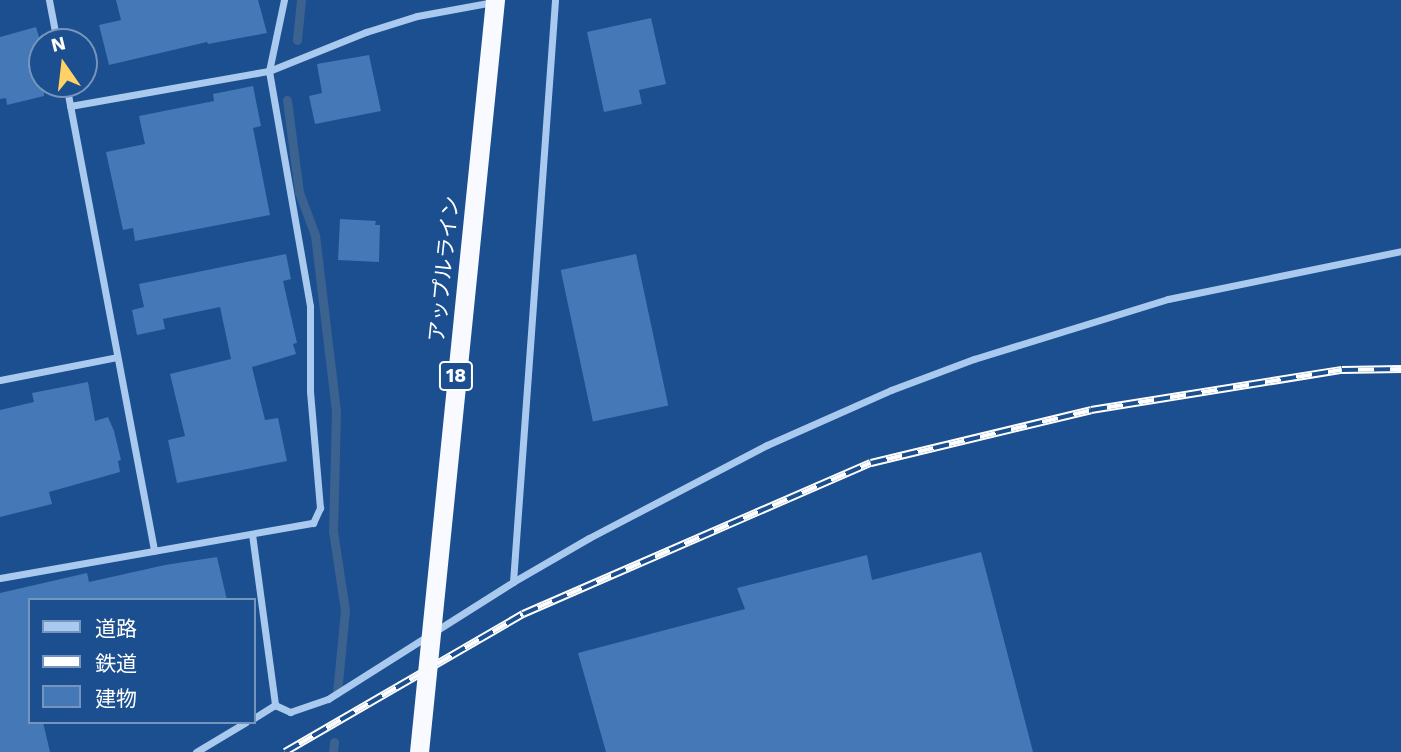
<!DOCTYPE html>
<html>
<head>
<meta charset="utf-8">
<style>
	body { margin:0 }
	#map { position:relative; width:1401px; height:752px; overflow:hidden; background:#1b4f8f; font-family:"Work Sans","Noto Sans JP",sans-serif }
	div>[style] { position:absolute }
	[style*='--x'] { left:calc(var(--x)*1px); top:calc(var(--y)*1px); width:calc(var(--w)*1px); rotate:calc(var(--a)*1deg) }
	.stream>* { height:9px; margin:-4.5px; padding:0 4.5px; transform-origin:4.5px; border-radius:4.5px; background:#3c6290 }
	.building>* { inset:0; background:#4478b7; transform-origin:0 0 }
	.minor>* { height:7px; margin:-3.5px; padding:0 3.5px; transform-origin:3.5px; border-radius:3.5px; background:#a9c9ee }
	.rail>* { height:8px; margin-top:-4px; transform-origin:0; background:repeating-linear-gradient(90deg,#1b4f8f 0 16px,#fff 0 32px); box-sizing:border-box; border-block:2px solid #fff }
	.trunk-bridge>* { height:19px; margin:-9.5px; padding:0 9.5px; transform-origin:9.5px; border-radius:9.5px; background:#f8faff }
	span { translate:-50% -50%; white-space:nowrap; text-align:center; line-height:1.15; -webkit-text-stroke:5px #1b4f8f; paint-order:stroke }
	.shield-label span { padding:2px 5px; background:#1b4f8f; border:2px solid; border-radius:5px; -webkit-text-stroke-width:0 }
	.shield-label { font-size:19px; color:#fff; font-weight:700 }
	.street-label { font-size:21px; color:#fff }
	.legend { position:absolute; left:28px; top:598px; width:228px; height:126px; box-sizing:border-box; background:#1b4f8f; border:2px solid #7695bc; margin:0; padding:9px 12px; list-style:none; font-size:21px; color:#fff }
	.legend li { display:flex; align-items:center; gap:14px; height:35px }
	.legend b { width:35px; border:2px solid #7695bc }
	.north { position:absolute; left:28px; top:28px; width:70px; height:70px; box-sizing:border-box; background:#1b4f8f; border:2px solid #7695bc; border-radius:50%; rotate:346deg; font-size:19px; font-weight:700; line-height:28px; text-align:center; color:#fff }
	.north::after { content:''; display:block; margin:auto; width:24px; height:32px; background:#ffd166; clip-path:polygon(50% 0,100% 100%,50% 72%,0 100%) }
</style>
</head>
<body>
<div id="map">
	<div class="stream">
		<i style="--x:297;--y:40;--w:40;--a:-84.3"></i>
		<i style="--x:287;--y:100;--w:93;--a:82.6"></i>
		<i style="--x:299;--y:192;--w:46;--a:69.6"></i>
		<i style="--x:315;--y:235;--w:177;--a:83.2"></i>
		<i style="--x:336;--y:411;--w:120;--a:91.4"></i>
		<i style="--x:333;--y:531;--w:80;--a:81.4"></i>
		<i style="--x:345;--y:610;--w:83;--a:95.5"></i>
		<i style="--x:333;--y:752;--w:10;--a:-84"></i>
	</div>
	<div class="building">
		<i style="clip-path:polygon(116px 0,258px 0,267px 33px,208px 44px,207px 42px,109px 65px,99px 25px,121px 20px)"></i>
		<i style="clip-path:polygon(651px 18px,666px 84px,639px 90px,642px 104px,604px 112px,587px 32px)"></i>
		<i style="clip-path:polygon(36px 27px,42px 47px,44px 96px,7px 105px,6px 98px,0 99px,0 37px)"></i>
		<i style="clip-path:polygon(369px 55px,381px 111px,315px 124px,309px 96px,322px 93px,317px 64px)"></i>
		<i style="clip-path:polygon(253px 86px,261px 126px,253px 128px,270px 215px,135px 241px,133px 228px,123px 230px,106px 152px,145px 144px,139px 116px,214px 101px,213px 94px)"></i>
		<i style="clip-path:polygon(340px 219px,376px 221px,375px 225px,380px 225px,379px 262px,338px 260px)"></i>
		<i style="clip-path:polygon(286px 254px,291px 279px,283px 281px,297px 343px,293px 344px,296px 354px,252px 367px,265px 420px,278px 418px,287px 461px,177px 483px,168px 440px,185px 436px,170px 374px,231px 359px,220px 307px,163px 319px,165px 329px,137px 335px,132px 310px,144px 307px,139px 284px)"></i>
		<i style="left:636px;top:254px;width:155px;height:77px;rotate:78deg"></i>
		<i style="clip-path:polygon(88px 382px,95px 421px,108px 417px,114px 431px,121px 460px,118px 461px,120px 472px,49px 492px,52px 504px,0 517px,0 410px,34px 402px,32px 393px)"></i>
		<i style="clip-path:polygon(981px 552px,1033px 752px,606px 752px,578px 653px,745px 609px,737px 588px,867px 555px,872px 580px)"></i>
		<i style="clip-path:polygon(217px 557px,227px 600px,30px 600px,30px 722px,43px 722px,50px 752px,0 752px,0 593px,87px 573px,89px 582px,165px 565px)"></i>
	</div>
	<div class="minor">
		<i style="--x:49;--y:0;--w:43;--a:79.2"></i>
		<i style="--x:66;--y:84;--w:475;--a:79.3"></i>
		<i style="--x:70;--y:106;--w:202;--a:-10"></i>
		<i style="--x:269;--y:71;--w:105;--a:-21.9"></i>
		<i style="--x:366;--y:32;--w:53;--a:-17.4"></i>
		<i style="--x:417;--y:16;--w:77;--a:-10.4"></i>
		<i style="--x:0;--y:380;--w:119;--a:-11.1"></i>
		<i style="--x:252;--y:534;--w:173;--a:82.3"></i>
		<i style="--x:0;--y:578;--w:318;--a:-10"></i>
		<i style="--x:313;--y:523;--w:17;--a:-65"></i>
		<i style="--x:320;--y:508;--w:117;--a:-94.9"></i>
		<i style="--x:310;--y:391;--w:85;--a:-90"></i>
		<i style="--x:310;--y:306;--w:239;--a:-99.9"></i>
		<i style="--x:269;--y:71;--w:73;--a:-78.1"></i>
		<i style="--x:513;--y:582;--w:88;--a:-30.1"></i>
		<i style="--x:589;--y:538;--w:201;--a:-27.6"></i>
		<i style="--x:767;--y:445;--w:136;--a:-23.9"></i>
		<i style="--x:891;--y:390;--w:89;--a:-20.5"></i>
		<i style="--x:974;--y:359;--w:203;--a:-17.2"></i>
		<i style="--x:1168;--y:299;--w:238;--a:-11.6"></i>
		<i style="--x:275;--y:705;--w:17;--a:25"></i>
		<i style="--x:290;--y:712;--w:40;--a:-18.9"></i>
		<i style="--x:328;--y:699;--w:219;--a:-32.3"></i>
		<i style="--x:513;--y:582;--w:584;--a:-85.87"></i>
		<i style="--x:254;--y:718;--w:25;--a:-32"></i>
		<i style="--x:196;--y:752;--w:58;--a:-31"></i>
	</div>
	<div class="rail">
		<i style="--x:285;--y:752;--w:275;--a:-30.1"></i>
		<i style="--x:523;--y:614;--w:379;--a:-23.5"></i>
		<i style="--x:871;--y:463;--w:226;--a:-13.5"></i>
		<i style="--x:1091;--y:410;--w:254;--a:-9.1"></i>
		<i style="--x:1342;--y:370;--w:59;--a:-1"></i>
	</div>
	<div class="trunk-bridge">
		<i style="--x:419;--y:752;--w:756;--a:-84.23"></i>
	</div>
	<div class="shield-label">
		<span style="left:456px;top:376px">18</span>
	</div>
	<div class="street-label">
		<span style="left:444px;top:269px;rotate:-84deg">アップルライン</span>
	</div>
	<ul class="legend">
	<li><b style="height:9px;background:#a9c9ee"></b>道路</li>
	<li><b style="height:9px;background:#fff"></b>鉄道</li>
	<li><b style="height:19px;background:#4478b7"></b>建物</li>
	</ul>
	<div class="north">N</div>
</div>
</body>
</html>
